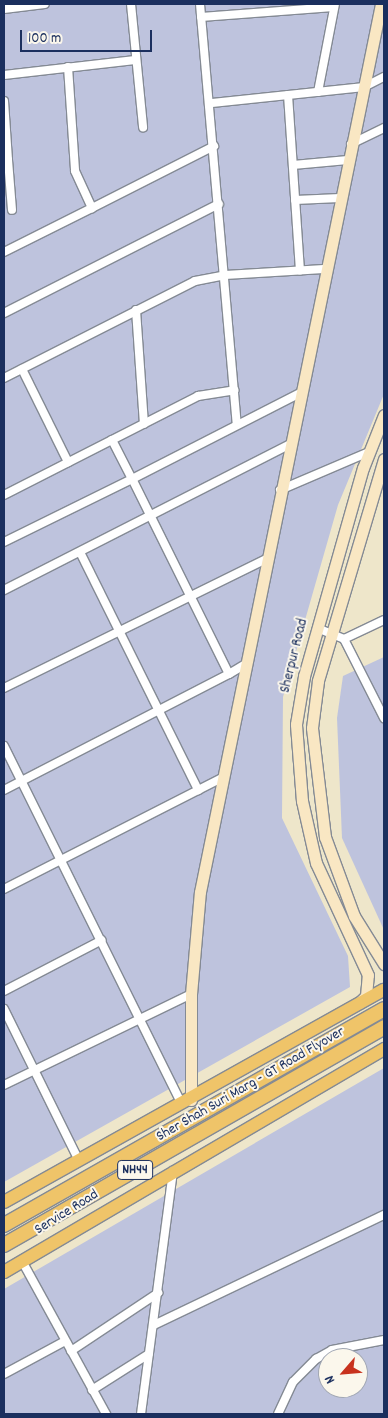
<!DOCTYPE html>
<html>
<head>
<meta charset="utf-8">
<style>
	body { margin:0 }
	#map { position:relative; width:388px; height:1418px; overflow:hidden; background:#eee6ca; font-family:Dekko,sans-serif }
	div>[style] { position:absolute }
	[style*='--x'] { left:calc(var(--x)*1px); top:calc(var(--y)*1px); width:calc(var(--w)*1px); rotate:calc(var(--a)*1deg) }
	.industrial>* { inset:0; background:#bec3dd }
	.roads { filter:drop-shadow(1px 0 #848a94) drop-shadow(-1px 0 #848a94) drop-shadow(0 1px #848a94) drop-shadow(0 -1px #848a94) }
	.street>* { height:8px; margin:-4px; padding:0 4px; transform-origin:4px; border-radius:4px; background:#fff }
	.secondary>* { height:11px; margin:-5.5px; padding:0 5.5px; transform-origin:5.5px; border-radius:5.5px; background:#f9e7c3 }
	.primary>* { height:12px; margin:-6px; padding:0 6px; transform-origin:6px; border-radius:6px; background:#efc469 }
	.highway>* { height:14px; margin:-7px; padding:0 7px; transform-origin:7px; border-radius:7px; background:#efc469 }
	span { translate:-50% -50%; white-space:nowrap; text-align:center; line-height:1.15; -webkit-text-stroke:4px #fbf7ec; paint-order:stroke }
	.shield-label span { padding:1px 4px; background:#fbf7ec; border:1px solid; border-radius:4px; -webkit-text-stroke-width:0 }
	.shield-label { font-size:14px; color:#1b2f5e; font-weight:700 }
	.street-label { font-size:15px; color:#1b2f5e }
	.frame { position:absolute; inset:0; border:5px solid #1b2f5e; pointer-events:none }
	.north { position:absolute; left:318px; top:1348px; width:50px; height:50px; box-sizing:border-box; background:#fbf7ec; border:1px solid #a1a7b3; border-radius:50%; rotate:243deg; font-size:14px; font-weight:700; line-height:20px; text-align:center; color:#1b2f5e }
	.north::after { content:''; display:block; margin:auto; width:18px; height:22px; background:#c8321e; clip-path:polygon(50% 0,100% 100%,50% 72%,0 100%) }
	.scale { position:absolute; left:20px; top:30px; width:132px; height:22px; box-sizing:border-box; border:2px solid #1b2f5e; border-top:0; padding-left:6px; font-size:15px; line-height:18px; white-space:nowrap; color:#1b2f5e; -webkit-text-stroke:4px #fbf7ec; paint-order:stroke }
</style>
</head>
<body>
<div id="map">
	<div class="industrial">
		<i style="clip-path:polygon(4px 4px,384px 4px,384px 394px,338px 505px,283px 697px,282px 818px,348px 956px,350px 987px,4px 1182px)"></i>
		<i style="clip-path:polygon(384px 657px,384px 930px,342px 838px,337px 718px,343px 676px)"></i>
		<i style="clip-path:polygon(evenodd,384px 1068px,384px 1414px,4px 1414px,4px 1289px,384px 1068px,328px 1358px,358px 1358px,358px 1388px,328px 1388px,328px 1358px)"></i>
	</div>
	<div class="roads">
		<div class="street">
			<i style="--x:131;--y:4;--w:124;--a:84.4"></i>
			<i style="--x:200;--y:4;--w:422;--a:85"></i>
			<i style="--x:4;--y:9;--w:41;--a:-7"></i>
			<i style="--x:201;--y:17;--w:133;--a:-4.3"></i>
			<i style="--x:68;--y:67;--w:104;--a:86.1"></i>
			<i style="--x:75;--y:171;--w:41;--a:65.3"></i>
			<i style="--x:92;--y:208;--w:137;--a:-26.9"></i>
			<i style="--x:4;--y:75;--w:132;--a:-6.5"></i>
			<i style="--x:318;--y:92;--w:90;--a:-79.1"></i>
			<i style="--x:288;--y:95;--w:176;--a:86.1"></i>
			<i style="--x:4;--y:101;--w:59;--a:86.1"></i>
			<i style="--x:8;--y:160;--w:4;--a:166"></i>
			<i style="--x:212;--y:103;--w:153;--a:-6"></i>
			<i style="--x:364;--y:87;--w:22;--a:-27"></i>
			<i style="--x:351;--y:144;--w:37;--a:-26"></i>
			<i style="--x:8;--y:160;--w:50;--a:85.4"></i>
			<i style="--x:293;--y:165;--w:55;--a:-5.2"></i>
			<i style="--x:295;--y:200;--w:45;--a:-2.5"></i>
			<i style="--x:4;--y:252;--w:98;--a:-26.6"></i>
			<i style="--x:136;--y:310;--w:114;--a:86"></i>
			<i style="--x:4;--y:313;--w:241;--a:-26.9"></i>
			<i style="--x:22;--y:369;--w:104;--a:63.7"></i>
			<i style="--x:4;--y:378;--w:214;--a:-26.9"></i>
			<i style="--x:195;--y:281;--w:31;--a:-11"></i>
			<i style="--x:225;--y:275;--w:99;--a:-3.5"></i>
			<i style="--x:280;--y:490;--w:97;--a:-23.1"></i>
			<i style="--x:4;--y:495;--w:218;--a:-27"></i>
			<i style="--x:198;--y:396;--w:37;--a:-9"></i>
			<i style="--x:4;--y:542;--w:143;--a:-26.2"></i>
			<i style="--x:132;--y:479;--w:44;--a:-117.1"></i>
			<i style="--x:80;--y:552;--w:266;--a:63.6"></i>
			<i style="--x:4;--y:590;--w:320;--a:-27"></i>
			<i style="--x:317;--y:628;--w:29;--a:22"></i>
			<i style="--x:344;--y:639;--w:89;--a:63.1"></i>
			<i style="--x:344;--y:639;--w:44;--a:-25.4"></i>
			<i style="--x:244;--y:665;--w:17;--a:149"></i>
			<i style="--x:229;--y:674;--w:218;--a:-116.4"></i>
			<i style="--x:132;--y:479;--w:189;--a:-27.1"></i>
			<i style="--x:4;--y:688;--w:292;--a:-26.2"></i>
			<i style="--x:4;--y:746;--w:400;--a:63.6"></i>
			<i style="--x:4;--y:790;--w:253;--a:-27.3"></i>
			<i style="--x:4;--y:889;--w:245;--a:-27"></i>
			<i style="--x:4;--y:991;--w:110;--a:-27.5"></i>
			<i style="--x:4;--y:1009;--w:169;--a:63.7"></i>
			<i style="--x:4;--y:1085;--w:208;--a:-25.9"></i>
			<i style="--x:22;--y:1261;--w:175;--a:61.2"></i>
			<i style="--x:154;--y:1325;--w:255;--a:-25.6"></i>
			<i style="--x:71;--y:1351;--w:105;--a:-33.7"></i>
			<i style="--x:4;--y:1374;--w:69;--a:-28.4"></i>
			<i style="--x:92;--y:1390;--w:67;--a:-32.3"></i>
			<i style="--x:141;--y:1414;--w:245;--a:-82.5"></i>
			<i style="--x:278;--y:1414;--w:35;--a:-65"></i>
			<i style="--x:293;--y:1382;--w:33;--a:-45"></i>
			<i style="--x:316;--y:1359;--w:18;--a:-29"></i>
			<i style="--x:332;--y:1350;--w:53;--a:-10.9"></i>
		</div>
		<div class="secondary">
			<i style="--x:384;--y:459;--w:232;--a:106.6"></i>
			<i style="--x:318;--y:681;--w:47;--a:97.3"></i>
			<i style="--x:312;--y:728;--w:110;--a:83.2"></i>
			<i style="--x:325;--y:837;--w:84;--a:69.8"></i>
			<i style="--x:354;--y:916;--w:57;--a:58"></i>
			<i style="--x:359;--y:1003;--w:10;--a:-45"></i>
			<i style="--x:366;--y:996;--w:21;--a:-85"></i>
			<i style="--x:368;--y:975;--w:123;--a:-114.9"></i>
			<i style="--x:316;--y:863;--w:64;--a:-102.7"></i>
			<i style="--x:302;--y:801;--w:77;--a:-94.5"></i>
			<i style="--x:296;--y:724;--w:49;--a:-80.5"></i>
			<i style="--x:304;--y:676;--w:216;--a:-74.2"></i>
			<i style="--x:363;--y:468;--w:57;--a:-68.4"></i>
			<i style="--x:191;--y:1100;--w:106;--a:-90"></i>
			<i style="--x:191;--y:994;--w:102;--a:-85"></i>
			<i style="--x:200;--y:892;--w:906;--a:-78.48"></i>
		</div>
		<div class="primary">
			<i style="--x:4;--y:1202;--w:435;--a:-29.2"></i>
			<i style="--x:4;--y:1272;--w:441;--a:-30.4"></i>
		</div>
		<div class="highway">
			<i style="--x:4;--y:1225;--w:437;--a:-29.6"></i>
			<i style="--x:4;--y:1245;--w:438;--a:-29.8"></i>
		</div>
	</div>
	<div class="shield-label">
		<span style="left:135px;top:1170px">NH44</span>
	</div>
	<div class="street-label">
		<span style="left:295px;top:656px;rotate:-76deg">Sherpur Road</span>
		<span style="left:251px;top:1085px;rotate:-30deg">Sher Shah Suri Marg - GT Road Flyover</span>
		<span style="left:67px;top:1213px;rotate:-32deg">Service Road</span>
	</div>
	<div class="frame"></div>
	<div class="north">N</div>
	<div class="scale">100 m</div>
</div>
</body>
</html>
